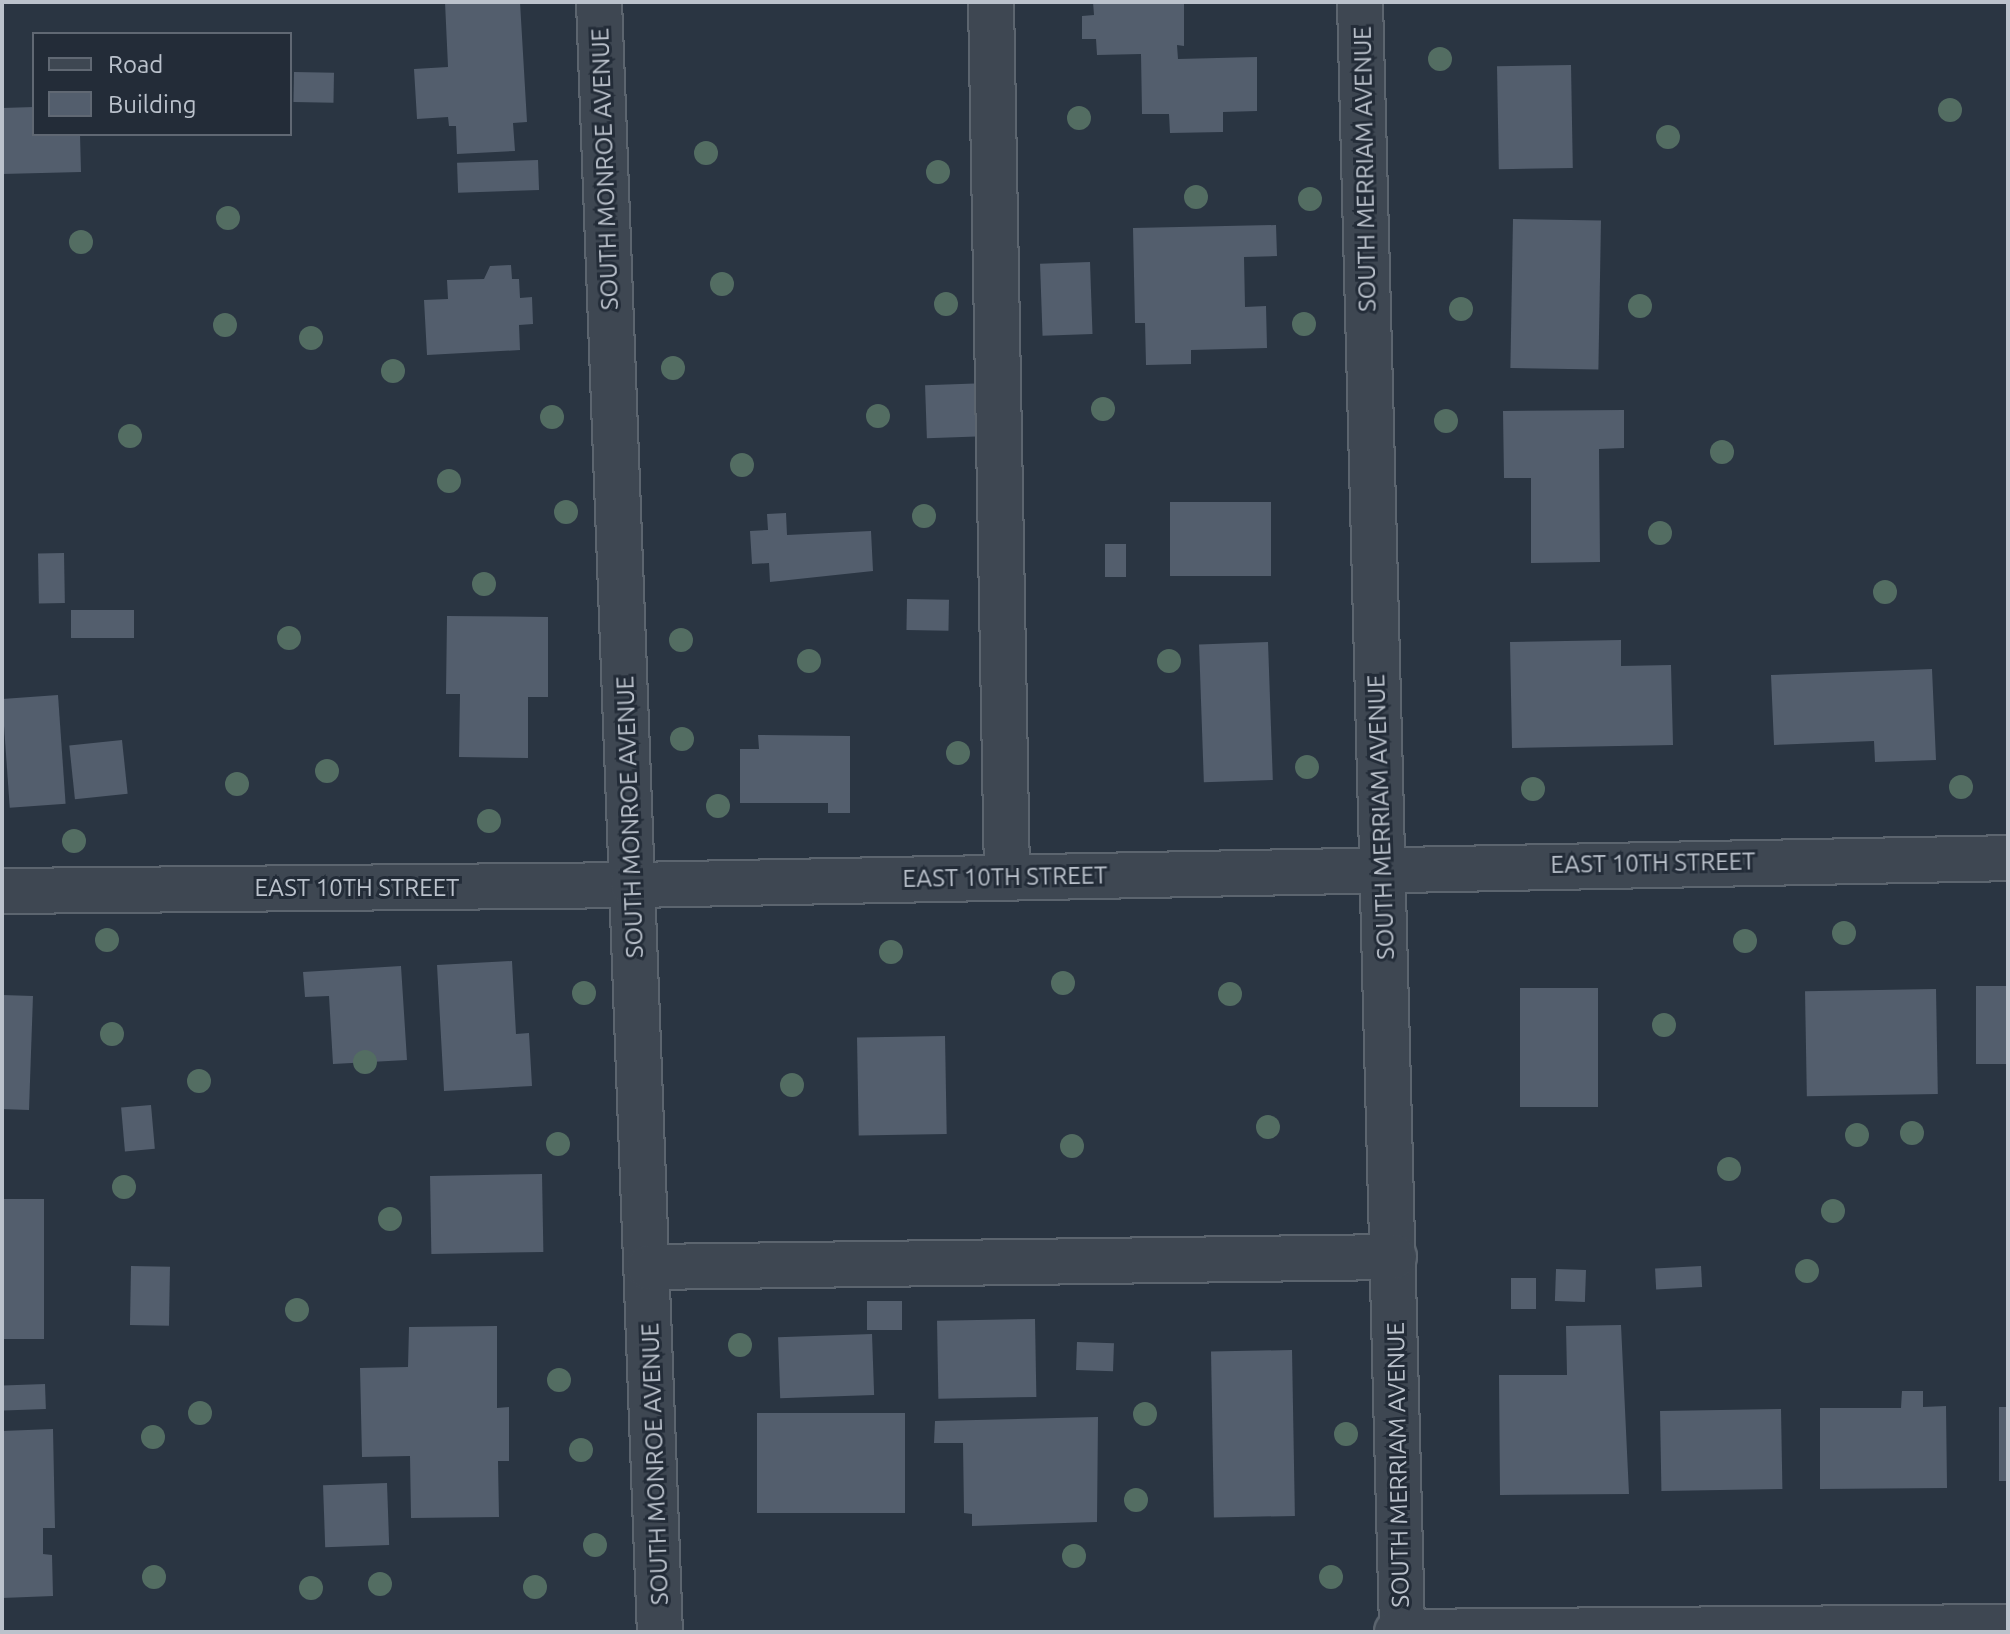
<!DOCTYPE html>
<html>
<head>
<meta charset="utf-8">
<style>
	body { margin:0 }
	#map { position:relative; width:2010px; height:1634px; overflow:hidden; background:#2a3542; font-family:Ubuntu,sans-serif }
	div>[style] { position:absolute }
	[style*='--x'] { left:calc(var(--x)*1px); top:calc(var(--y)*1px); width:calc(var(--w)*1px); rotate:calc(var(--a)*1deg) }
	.building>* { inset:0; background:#535e6d; transform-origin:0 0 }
	.roads { filter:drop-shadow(2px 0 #5c656f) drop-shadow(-2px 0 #5c656f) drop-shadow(0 2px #5c656f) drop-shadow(0 -2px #5c656f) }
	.minor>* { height:44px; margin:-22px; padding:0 22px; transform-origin:22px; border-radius:22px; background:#3e4752 }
	.trees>* { width:24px; height:24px; margin:-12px; border-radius:50%; background:#536d62 }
	span { translate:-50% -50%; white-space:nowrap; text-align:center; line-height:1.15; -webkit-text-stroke:6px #232c38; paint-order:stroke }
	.street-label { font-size:24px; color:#bbc2cc }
	.frame { position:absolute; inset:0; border:4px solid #bbc2cc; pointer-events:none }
	.legend { position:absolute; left:32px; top:32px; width:260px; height:104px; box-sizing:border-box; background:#232c38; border:2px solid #606873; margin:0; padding:10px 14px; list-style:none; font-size:24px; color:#bbc2cc }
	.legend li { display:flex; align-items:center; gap:16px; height:40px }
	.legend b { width:40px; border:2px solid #606873 }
</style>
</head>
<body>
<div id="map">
	<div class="building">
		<i style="clip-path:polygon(445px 2px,520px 2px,527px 122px,513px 123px,515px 151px,457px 154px,456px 126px,449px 126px,448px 117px,417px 119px,414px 69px,448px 67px)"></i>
		<i style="clip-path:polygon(1093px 2px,1184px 2px,1184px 46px,1177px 45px,1178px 59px,1257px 57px,1257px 111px,1223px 112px,1223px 132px,1170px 133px,1169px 114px,1142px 114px,1141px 54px,1097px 55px,1096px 39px,1082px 39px,1082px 16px,1094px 15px)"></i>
		<i style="left:1571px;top:65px;width:103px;height:74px;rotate:89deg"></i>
		<i style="left:294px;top:72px;width:40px;height:30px;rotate:1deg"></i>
		<i style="clip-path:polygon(34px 107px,34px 134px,80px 134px,81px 172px,2px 174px,2px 108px)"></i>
		<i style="left:538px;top:160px;width:30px;height:81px;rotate:88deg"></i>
		<i style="left:1513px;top:219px;width:88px;height:149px;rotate:1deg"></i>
		<i style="clip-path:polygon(1276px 225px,1277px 256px,1244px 257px,1245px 307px,1266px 306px,1267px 348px,1191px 350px,1191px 364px,1146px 365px,1145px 323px,1135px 323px,1133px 228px)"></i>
		<i style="left:1090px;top:262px;width:72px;height:50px;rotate:88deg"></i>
		<i style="clip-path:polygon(511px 265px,512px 279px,519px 279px,520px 298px,532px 297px,533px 324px,519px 325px,520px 350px,427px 355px,424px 300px,448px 299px,447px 280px,484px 279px,490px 266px)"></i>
		<i style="left:989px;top:383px;width:53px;height:64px;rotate:88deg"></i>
		<i style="clip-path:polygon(1624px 410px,1624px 448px,1599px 449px,1600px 562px,1531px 563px,1531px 478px,1504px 478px,1503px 411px)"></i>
		<i style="left:1170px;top:502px;width:101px;height:74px"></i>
		<i style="clip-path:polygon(786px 513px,787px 535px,871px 531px,873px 571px,770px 582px,769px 563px,752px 564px,750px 531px,768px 530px,767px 514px)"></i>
		<i style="left:1126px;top:544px;width:33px;height:21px;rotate:90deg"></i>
		<i style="left:64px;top:553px;width:50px;height:26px;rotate:89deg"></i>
		<i style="left:907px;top:599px;width:42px;height:31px;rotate:1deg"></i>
		<i style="left:71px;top:610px;width:63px;height:28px"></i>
		<i style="clip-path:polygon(447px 616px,548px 617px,548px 697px,528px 697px,528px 758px,459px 757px,460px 694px,446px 694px)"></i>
		<i style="clip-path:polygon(1621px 640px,1621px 666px,1671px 665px,1673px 745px,1512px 748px,1510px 642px)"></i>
		<i style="left:1268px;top:642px;width:138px;height:69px;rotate:88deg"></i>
		<i style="clip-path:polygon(1932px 669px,1936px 760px,1875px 762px,1874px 741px,1774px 745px,1771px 675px)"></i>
		<i style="left:58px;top:695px;width:109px;height:56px;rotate:86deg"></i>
		<i style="clip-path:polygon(758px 735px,850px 736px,850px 813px,828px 813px,828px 803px,740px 803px,740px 749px,759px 749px)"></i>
		<i style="left:122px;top:740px;width:54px;height:53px;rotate:84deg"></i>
		<i style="clip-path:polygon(512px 961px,516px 1034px,529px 1033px,532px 1086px,444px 1091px,437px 965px)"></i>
		<i style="clip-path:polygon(401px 966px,407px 1060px,333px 1064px,329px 996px,305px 997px,303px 972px)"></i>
		<i style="left:1976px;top:986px;width:32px;height:78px"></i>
		<i style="left:1520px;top:988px;width:78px;height:119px"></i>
		<i style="left:1936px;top:989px;width:105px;height:131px;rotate:89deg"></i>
		<i style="left:2px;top:995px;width:31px;height:114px;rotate:2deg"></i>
		<i style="left:945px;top:1036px;width:98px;height:88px;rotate:89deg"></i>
		<i style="left:151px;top:1105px;width:44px;height:30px;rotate:85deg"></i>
		<i style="left:542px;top:1174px;width:78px;height:112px;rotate:89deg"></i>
		<i style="left:2px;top:1199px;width:42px;height:140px"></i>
		<i style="left:131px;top:1266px;width:39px;height:59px;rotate:1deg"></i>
		<i style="left:1701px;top:1266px;width:21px;height:46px;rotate:87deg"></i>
		<i style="left:1586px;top:1270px;width:32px;height:30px;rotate:92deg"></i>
		<i style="left:1536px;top:1278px;width:31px;height:25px;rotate:90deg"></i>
		<i style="left:867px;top:1301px;width:35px;height:29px"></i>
		<i style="left:1035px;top:1319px;width:78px;height:98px;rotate:89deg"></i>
		<i style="clip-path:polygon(1621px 1325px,1629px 1494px,1500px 1495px,1499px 1375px,1567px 1375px,1566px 1326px)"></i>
		<i style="clip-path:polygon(497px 1326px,497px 1408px,509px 1407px,509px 1461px,498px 1461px,499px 1517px,411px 1518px,410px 1456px,362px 1457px,360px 1368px,408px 1367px,409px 1327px)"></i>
		<i style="left:872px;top:1334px;width:61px;height:94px;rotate:88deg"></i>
		<i style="left:1077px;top:1342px;width:37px;height:28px;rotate:2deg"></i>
		<i style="left:1292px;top:1350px;width:166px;height:81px;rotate:89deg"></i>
		<i style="left:45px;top:1384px;width:25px;height:42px;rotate:88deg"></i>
		<i style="clip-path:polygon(1902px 1391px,1923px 1391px,1923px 1407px,1946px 1406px,1947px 1488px,1820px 1489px,1820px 1408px,1901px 1408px)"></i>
		<i style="left:1999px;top:1407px;width:9px;height:74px"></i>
		<i style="left:1781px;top:1409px;width:80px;height:121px;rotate:89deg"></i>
		<i style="left:905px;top:1413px;width:100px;height:148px;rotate:90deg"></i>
		<i style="clip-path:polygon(1098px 1417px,1097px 1522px,972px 1526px,972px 1514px,964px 1513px,963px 1443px,934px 1443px,935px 1421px)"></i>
		<i style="clip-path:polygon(53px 1429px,55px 1528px,43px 1528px,43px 1554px,52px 1555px,53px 1596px,2px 1598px,2px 1431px)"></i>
		<i style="left:387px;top:1483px;width:62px;height:64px;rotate:88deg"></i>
	</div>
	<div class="roads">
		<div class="minor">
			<i style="--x:599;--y:2;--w:1631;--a:87.86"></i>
			<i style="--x:991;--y:2;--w:875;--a:88.95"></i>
			<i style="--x:1360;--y:2;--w:1631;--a:88.52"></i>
			<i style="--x:2;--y:891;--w:631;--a:-0.54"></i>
			<i style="--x:633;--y:885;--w:1375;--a:-1.12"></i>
			<i style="--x:649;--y:1267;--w:745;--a:-0.77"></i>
			<i style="--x:1397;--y:1632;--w:611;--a:-0.47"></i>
		</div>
	</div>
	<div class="trees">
		<i style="left:1440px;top:59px"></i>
		<i style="left:1950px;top:110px"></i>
		<i style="left:1079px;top:118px"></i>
		<i style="left:1668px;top:137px"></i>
		<i style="left:706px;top:153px"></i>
		<i style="left:938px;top:172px"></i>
		<i style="left:1196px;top:197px"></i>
		<i style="left:1310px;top:199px"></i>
		<i style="left:228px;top:218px"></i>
		<i style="left:81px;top:242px"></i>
		<i style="left:722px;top:284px"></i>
		<i style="left:946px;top:304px"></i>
		<i style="left:1640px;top:306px"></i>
		<i style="left:1461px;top:309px"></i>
		<i style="left:1304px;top:324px"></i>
		<i style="left:225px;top:325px"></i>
		<i style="left:311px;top:338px"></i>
		<i style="left:673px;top:368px"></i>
		<i style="left:393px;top:371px"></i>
		<i style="left:1103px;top:409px"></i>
		<i style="left:878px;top:416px"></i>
		<i style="left:552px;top:417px"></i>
		<i style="left:1446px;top:421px"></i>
		<i style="left:130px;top:436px"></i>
		<i style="left:1722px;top:452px"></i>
		<i style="left:742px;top:465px"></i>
		<i style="left:449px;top:481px"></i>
		<i style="left:566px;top:512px"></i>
		<i style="left:924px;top:516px"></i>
		<i style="left:1660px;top:533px"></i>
		<i style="left:484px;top:584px"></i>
		<i style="left:1885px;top:592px"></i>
		<i style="left:289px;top:638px"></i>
		<i style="left:681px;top:640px"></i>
		<i style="left:809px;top:661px"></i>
		<i style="left:1169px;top:661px"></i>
		<i style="left:682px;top:739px"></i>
		<i style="left:958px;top:753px"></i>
		<i style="left:1307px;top:767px"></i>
		<i style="left:327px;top:771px"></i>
		<i style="left:237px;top:784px"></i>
		<i style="left:1961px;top:787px"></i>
		<i style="left:1533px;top:789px"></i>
		<i style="left:718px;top:806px"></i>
		<i style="left:489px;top:821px"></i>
		<i style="left:74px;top:841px"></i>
		<i style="left:1844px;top:933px"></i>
		<i style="left:107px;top:940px"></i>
		<i style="left:1745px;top:941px"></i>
		<i style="left:891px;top:952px"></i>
		<i style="left:1063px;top:983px"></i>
		<i style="left:584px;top:993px"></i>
		<i style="left:1230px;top:994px"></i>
		<i style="left:1664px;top:1025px"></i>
		<i style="left:112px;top:1034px"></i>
		<i style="left:365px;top:1062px"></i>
		<i style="left:199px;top:1081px"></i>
		<i style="left:792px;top:1085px"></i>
		<i style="left:1268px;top:1127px"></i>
		<i style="left:1912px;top:1133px"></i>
		<i style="left:1857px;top:1135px"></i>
		<i style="left:558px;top:1144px"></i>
		<i style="left:1072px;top:1146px"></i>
		<i style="left:1729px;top:1169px"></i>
		<i style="left:124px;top:1187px"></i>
		<i style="left:1833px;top:1211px"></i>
		<i style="left:390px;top:1219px"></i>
		<i style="left:1807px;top:1271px"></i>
		<i style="left:297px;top:1310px"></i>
		<i style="left:740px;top:1345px"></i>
		<i style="left:559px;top:1380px"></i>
		<i style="left:200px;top:1413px"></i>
		<i style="left:1145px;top:1414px"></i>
		<i style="left:1346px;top:1434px"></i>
		<i style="left:153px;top:1437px"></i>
		<i style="left:581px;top:1450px"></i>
		<i style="left:1136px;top:1500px"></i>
		<i style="left:595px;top:1545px"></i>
		<i style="left:1074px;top:1556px"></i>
		<i style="left:154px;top:1577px"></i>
		<i style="left:1331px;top:1577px"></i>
		<i style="left:380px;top:1584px"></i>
		<i style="left:535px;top:1587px"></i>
		<i style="left:311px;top:1588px"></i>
	</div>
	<div class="street-label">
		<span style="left:605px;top:169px;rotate:-92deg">SOUTH MONROE AVENUE</span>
		<span style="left:1365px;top:169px;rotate:-91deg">SOUTH MERRIAM AVENUE</span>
		<span style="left:630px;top:817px;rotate:-92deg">SOUTH MONROE AVENUE</span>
		<span style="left:1381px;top:817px;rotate:-92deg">SOUTH MERRIAM AVENUE</span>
		<span style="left:1653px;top:863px;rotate:-1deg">EAST 10TH STREET</span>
		<span style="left:1005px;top:877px;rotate:-1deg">EAST 10TH STREET</span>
		<span style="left:357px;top:888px">EAST 10TH STREET</span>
		<span style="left:655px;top:1464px;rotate:-92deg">SOUTH MONROE AVENUE</span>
		<span style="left:1398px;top:1465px;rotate:-91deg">SOUTH MERRIAM AVENUE</span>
	</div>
	<div class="frame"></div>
	<ul class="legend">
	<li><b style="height:10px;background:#3e4752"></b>Road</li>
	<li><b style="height:22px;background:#535e6d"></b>Building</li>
	</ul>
</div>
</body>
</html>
